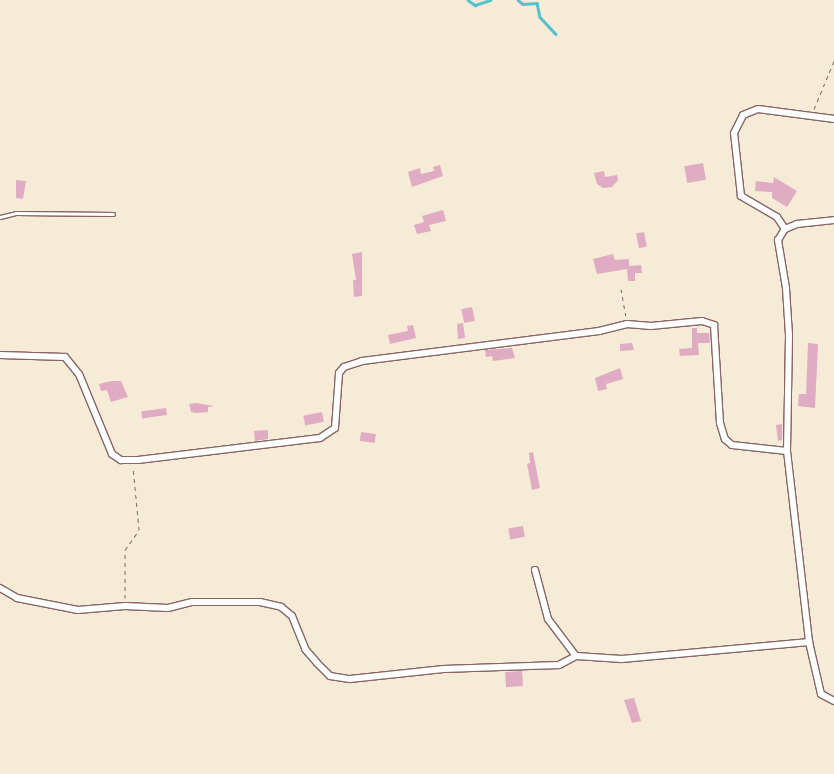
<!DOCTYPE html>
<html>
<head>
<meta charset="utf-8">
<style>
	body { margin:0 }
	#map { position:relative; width:834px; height:774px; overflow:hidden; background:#f6ebd6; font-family:"Gentium Book Plus",serif }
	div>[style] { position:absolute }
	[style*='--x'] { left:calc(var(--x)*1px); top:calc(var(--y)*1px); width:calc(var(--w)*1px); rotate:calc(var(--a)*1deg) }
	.stream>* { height:2.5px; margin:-1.25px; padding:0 1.25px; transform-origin:1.25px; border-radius:1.25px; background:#55c1cf }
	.building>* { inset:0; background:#e0acc3; transform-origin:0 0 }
	.path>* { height:1px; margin-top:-0.5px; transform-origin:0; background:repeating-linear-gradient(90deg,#866667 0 4px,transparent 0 8px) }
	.roads { filter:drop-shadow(1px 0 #866667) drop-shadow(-1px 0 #866667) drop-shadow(0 1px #866667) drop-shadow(0 -1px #866667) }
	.lane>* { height:3px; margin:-1.5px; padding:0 1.5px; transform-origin:1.5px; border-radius:1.5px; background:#fff }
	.street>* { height:6px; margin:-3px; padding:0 3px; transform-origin:3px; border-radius:3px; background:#fff }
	span { translate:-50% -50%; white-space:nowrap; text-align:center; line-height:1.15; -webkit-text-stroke:4.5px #fbf7ec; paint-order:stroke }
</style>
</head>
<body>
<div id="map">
	<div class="stream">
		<i style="--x:468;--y:0;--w:9;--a:36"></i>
		<i style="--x:475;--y:5;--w:16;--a:-18"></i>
		<i style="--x:518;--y:0;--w:6;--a:39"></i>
		<i style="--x:523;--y:4;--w:14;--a:-4"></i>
		<i style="--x:537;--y:3;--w:14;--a:78"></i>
		<i style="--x:540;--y:17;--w:23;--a:47"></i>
	</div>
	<div class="building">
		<i style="left:703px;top:163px;width:17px;height:19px;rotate:80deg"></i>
		<i style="clip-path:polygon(440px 165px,443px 176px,412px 187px,408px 172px,420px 168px,421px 174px,434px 171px,433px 167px)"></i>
		<i style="clip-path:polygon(604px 171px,605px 177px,617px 175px,618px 180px,612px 187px,603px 188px,597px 184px,594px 173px)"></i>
		<i style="clip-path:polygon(774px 177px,797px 191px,787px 207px,772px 198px,772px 192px,755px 191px,756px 181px,773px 183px)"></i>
		<i style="clip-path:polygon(16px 180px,26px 181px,23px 199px,16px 198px)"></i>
		<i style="clip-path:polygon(443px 210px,446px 221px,429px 225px,431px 231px,417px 234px,414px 225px,424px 222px,422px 216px)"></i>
		<i style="left:644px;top:232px;width:15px;height:8px;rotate:79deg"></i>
		<i style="clip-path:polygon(362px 252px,362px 296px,354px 297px,353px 280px,356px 280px,352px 254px)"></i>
		<i style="clip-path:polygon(613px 254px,615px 260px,629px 259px,629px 266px,641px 265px,642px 273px,635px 273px,635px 281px,628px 281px,627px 269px,597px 274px,593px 259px)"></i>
		<i style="left:472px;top:307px;width:14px;height:11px;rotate:78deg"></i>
		<i style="clip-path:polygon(463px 323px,465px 338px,458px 339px,457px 324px)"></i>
		<i style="clip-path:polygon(413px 325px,416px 338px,390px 344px,388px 335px,408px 331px,407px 326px)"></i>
		<i style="clip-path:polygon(692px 328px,697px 328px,697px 333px,709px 333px,710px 343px,698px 343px,699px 355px,680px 356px,679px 349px,692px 348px)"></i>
		<i style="clip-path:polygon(632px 343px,634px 350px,620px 351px,620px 344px)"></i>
		<i style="clip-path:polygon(808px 343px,818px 344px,815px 408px,798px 406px,799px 394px,806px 394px)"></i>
		<i style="clip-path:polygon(512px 348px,515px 358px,493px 361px,492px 356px,486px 357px,485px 350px)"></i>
		<i style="clip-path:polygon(620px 368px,623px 379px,606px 384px,607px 389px,598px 391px,595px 378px)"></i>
		<i style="clip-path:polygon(111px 381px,121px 381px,128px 397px,111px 402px,107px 390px,101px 391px,99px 384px)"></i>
		<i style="clip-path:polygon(189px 404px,196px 403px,214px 406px,208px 407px,208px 412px,197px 413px,191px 412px)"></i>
		<i style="left:166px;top:408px;width:7px;height:25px;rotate:82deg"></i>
		<i style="left:322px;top:412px;width:10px;height:19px;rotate:79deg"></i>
		<i style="clip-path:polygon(782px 424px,782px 440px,778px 441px,776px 425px)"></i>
		<i style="clip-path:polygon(268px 430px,268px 439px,255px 441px,254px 431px)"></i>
		<i style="left:361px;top:432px;width:15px;height:9px;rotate:8deg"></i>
		<i style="clip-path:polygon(533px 452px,540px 488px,532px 490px,527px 464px,530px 463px,529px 453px)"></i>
		<i style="left:523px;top:526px;width:11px;height:15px;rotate:80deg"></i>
		<i style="left:522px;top:671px;width:15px;height:17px;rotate:86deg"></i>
		<i style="clip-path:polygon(634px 698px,641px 721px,632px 723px,624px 700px)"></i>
	</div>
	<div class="path">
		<i style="--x:814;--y:109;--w:52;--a:-67.4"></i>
		<i style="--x:621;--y:289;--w:27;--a:80"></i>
		<i style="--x:125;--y:598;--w:48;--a:-90"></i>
		<i style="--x:125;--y:550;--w:24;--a:-55"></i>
		<i style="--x:139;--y:530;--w:63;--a:-95.4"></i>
	</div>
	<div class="roads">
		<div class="lane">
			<i style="--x:0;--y:217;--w:16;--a:-14"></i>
			<i style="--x:16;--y:213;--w:97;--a:0.6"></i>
		</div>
		<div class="street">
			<i style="--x:785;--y:229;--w:13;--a:-23"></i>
			<i style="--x:797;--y:224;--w:37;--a:-6"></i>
			<i style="--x:0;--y:355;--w:65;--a:1.8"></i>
			<i style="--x:65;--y:357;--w:22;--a:51"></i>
			<i style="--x:79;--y:374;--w:87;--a:67.6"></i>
			<i style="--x:112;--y:454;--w:11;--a:34"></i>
			<i style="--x:121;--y:460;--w:17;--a:0"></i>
			<i style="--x:138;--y:460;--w:183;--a:-6.9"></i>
			<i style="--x:320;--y:438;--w:18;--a:-34"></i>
			<i style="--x:335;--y:428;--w:55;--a:-85.8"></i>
			<i style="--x:339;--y:373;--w:8;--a:-50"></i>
			<i style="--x:344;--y:367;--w:19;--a:-18"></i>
			<i style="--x:362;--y:361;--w:239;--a:-7.2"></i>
			<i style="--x:599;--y:331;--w:29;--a:-14"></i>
			<i style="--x:627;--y:324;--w:24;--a:5"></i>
			<i style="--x:651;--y:326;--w:51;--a:-5.6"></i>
			<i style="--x:702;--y:321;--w:13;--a:18"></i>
			<i style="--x:714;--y:325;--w:98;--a:86.5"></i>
			<i style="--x:720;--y:423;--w:17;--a:73"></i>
			<i style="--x:725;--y:439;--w:9;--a:41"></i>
			<i style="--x:732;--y:445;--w:55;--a:6.2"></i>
			<i style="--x:787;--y:451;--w:192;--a:83.4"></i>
			<i style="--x:809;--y:642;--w:53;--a:77"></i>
			<i style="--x:821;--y:694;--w:15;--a:28"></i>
			<i style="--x:787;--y:451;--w:116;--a:-89"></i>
			<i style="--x:789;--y:335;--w:47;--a:-93.7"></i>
			<i style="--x:786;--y:288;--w:49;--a:-99.5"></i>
			<i style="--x:778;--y:240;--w:13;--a:-58"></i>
			<i style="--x:785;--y:229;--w:14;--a:-124"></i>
			<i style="--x:777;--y:217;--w:42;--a:-149.7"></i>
			<i style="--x:741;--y:196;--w:63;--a:-96.3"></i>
			<i style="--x:734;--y:133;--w:20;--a:-63"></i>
			<i style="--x:743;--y:115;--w:16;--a:-22"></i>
			<i style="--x:758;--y:109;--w:77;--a:7.5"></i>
			<i style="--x:535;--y:570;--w:51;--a:75.1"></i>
			<i style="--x:548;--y:619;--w:46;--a:52.9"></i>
			<i style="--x:576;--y:656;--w:46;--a:3.7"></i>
			<i style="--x:622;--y:659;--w:188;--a:-5.2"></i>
			<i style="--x:0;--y:588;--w:20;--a:30"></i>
			<i style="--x:17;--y:598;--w:62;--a:11.1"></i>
			<i style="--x:78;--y:610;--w:47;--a:-4.9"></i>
			<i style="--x:125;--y:606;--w:43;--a:2.7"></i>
			<i style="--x:168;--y:608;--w:25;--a:-14"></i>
			<i style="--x:192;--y:602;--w:68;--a:0"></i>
			<i style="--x:260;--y:602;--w:22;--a:13"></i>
			<i style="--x:281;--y:607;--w:14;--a:39"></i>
			<i style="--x:292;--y:616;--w:35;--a:68"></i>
			<i style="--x:305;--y:649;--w:18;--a:49"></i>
			<i style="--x:317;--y:663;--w:18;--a:45"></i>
			<i style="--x:330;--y:676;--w:20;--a:9"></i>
			<i style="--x:350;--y:679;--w:94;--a:-6.1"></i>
			<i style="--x:443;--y:669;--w:116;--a:-2"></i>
			<i style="--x:559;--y:665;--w:19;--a:-28"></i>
		</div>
	</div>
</div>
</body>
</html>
